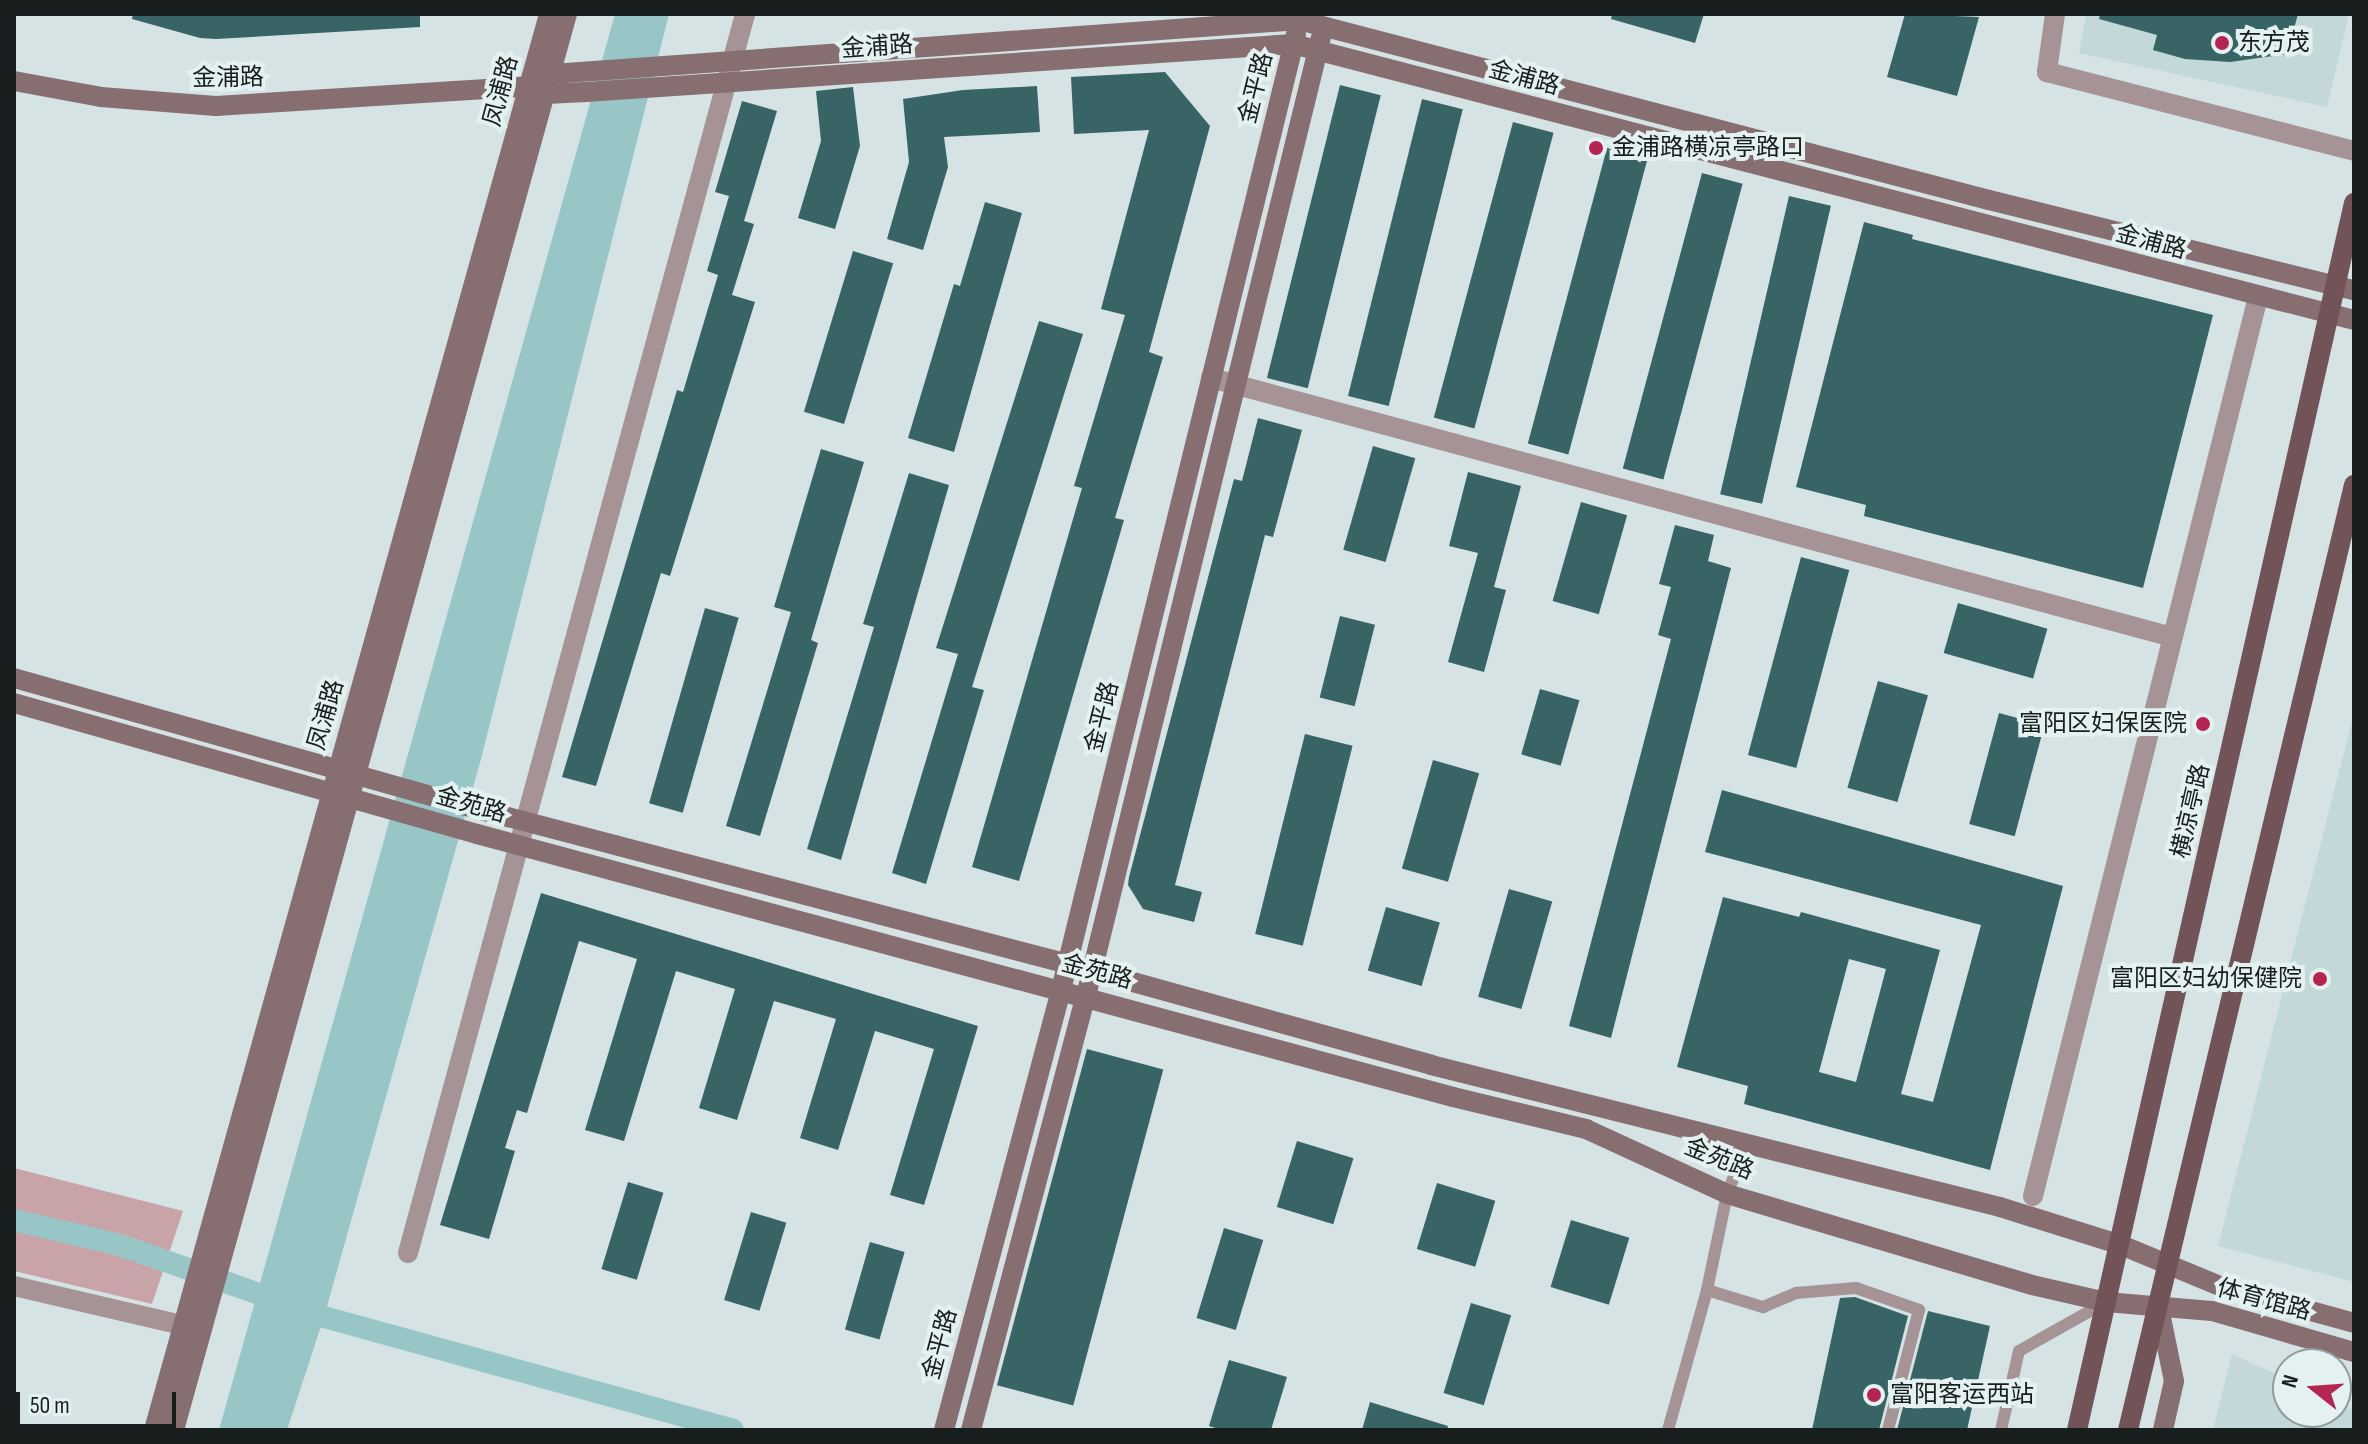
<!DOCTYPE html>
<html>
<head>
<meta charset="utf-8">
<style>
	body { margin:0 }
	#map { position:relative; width:2368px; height:1444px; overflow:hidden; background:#d6e3e4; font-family:"Sofia Sans Condensed","Noto Sans SC",sans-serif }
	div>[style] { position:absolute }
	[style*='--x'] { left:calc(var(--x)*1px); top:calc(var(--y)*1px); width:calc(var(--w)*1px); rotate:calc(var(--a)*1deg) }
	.built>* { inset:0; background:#c3d9d9 }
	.green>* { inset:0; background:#c8a4a9 }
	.water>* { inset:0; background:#98c6c7 }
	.canal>* { height:22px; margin:-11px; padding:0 11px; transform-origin:11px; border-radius:11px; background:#98c6c7 }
	.building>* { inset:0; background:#396466; transform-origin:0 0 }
	.lane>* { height:12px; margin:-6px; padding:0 6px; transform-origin:6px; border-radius:6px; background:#a59395 }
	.street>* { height:20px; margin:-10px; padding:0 10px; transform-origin:10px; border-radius:10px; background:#a59395 }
	.secondary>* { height:20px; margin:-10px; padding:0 10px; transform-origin:10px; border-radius:10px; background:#876e71 }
	.primary>* { height:20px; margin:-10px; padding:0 10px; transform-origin:10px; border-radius:10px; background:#715358 }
	.dots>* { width:22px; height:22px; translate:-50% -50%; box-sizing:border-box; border:4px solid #e3f1f1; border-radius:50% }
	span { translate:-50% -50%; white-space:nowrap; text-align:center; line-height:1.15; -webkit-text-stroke:8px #e3f1f1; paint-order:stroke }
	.poi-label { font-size:24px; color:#181d1d }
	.left { translate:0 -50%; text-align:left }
	.right { translate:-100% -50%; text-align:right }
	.street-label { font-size:24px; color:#181d1d }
	.frame { position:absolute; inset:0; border:16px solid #181d1d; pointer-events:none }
	.north { position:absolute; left:2272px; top:1348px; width:80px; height:80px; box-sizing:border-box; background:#e3f1f1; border:2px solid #929c9c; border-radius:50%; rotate:287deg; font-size:22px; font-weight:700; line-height:32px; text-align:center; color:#181d1d }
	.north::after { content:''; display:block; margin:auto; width:28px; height:36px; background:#b52552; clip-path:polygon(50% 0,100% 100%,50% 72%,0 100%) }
	.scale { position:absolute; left:16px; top:1392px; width:160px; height:36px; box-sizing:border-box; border:4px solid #181d1d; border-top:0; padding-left:10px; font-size:24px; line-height:28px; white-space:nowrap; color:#181d1d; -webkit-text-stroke:6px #e3f1f1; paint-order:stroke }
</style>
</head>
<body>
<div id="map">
	<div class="built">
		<i style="clip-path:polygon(2086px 14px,2349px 14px,2327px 107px,2079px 53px)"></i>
		<i style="clip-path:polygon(2354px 713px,2354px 1282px,2218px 1246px)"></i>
		<i style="clip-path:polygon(2232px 1354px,2288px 1380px,2288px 1412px,2336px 1412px,2336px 1403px,2354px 1409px,2354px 1430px,2213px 1430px)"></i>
	</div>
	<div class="green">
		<i style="clip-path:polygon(14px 1168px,183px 1211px,152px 1304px,14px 1271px)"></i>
	</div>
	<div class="water">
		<i style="clip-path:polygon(615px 14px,669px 14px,481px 759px,324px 1317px,287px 1430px,219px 1430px)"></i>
	</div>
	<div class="canal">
		<i style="--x:14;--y:1220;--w:109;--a:13.3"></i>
		<i style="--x:120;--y:1245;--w:216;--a:19.4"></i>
		<i style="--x:324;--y:1317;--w:424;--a:15.4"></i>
	</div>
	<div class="building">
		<i style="clip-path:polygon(133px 14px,420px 14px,420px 27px,216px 39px,200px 38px,132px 19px)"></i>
		<i style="clip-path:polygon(1612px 14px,1704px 14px,1695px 43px,1611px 19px)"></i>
		<i style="clip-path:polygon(1905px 14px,1979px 17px,1957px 96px,1887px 77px)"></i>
		<i style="clip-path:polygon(2100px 14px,2298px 14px,2287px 54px,2230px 62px,2185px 59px,2153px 50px,2157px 35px,2099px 19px)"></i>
		<i style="clip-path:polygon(1165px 72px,1210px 126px,1149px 352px,1163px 357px,1115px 518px,1124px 520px,1019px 881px,972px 867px,1082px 488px,1074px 486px,1125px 315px,1101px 309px,1149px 130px,1074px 134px,1071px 77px)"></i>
		<i style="left:1340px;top:85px;width:42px;height:302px;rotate:14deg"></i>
		<i style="clip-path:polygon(1037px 86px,1040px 132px,944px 137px,948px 167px,923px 250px,887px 239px,909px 162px,903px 99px,963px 90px)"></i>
		<i style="clip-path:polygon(853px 87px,860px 146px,835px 229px,798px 218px,821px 141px,816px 91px)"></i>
		<i style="left:1422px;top:99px;width:42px;height:306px;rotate:14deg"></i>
		<i style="clip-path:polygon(742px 101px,777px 111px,744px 221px,754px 224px,732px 295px,755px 302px,670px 576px,661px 573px,596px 786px,562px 777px,677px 390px,683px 392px,718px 275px,707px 271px,729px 196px,715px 192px)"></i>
		<i style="left:1513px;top:122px;width:42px;height:306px;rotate:15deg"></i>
		<i style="left:1607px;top:148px;width:42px;height:306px;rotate:15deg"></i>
		<i style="left:1702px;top:173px;width:42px;height:306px;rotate:15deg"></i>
		<i style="left:1789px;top:196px;width:43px;height:306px;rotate:13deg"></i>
		<i style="clip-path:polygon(985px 202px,1022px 213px,954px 452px,908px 438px,954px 284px,960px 286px)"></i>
		<i style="clip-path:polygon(1864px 222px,1913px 235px,1912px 239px,2213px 315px,2143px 588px,1864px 516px,1866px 505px,1796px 487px)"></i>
		<i style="left:853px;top:251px;width:42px;height:168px;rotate:17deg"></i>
		<i style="clip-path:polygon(1039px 321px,1083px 334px,972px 687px,984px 690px,926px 884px,892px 873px,958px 654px,936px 648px)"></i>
		<i style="clip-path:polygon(1258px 418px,1302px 430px,1273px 537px,1265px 535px,1175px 885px,1202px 892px,1194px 922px,1143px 909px,1128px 885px,1129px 877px,1234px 479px,1242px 481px)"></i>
		<i style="left:1373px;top:446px;width:44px;height:108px;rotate:16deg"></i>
		<i style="clip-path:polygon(821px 449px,864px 462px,811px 640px,818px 643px,760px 836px,726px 826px,791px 612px,774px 607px)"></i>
		<i style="clip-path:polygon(1468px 472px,1521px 486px,1494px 587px,1506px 590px,1484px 672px,1448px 662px,1478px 553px,1449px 546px)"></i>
		<i style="clip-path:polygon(909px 473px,949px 485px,841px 860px,807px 849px,874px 627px,863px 624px)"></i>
		<i style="left:1581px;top:502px;width:48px;height:103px;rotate:16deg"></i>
		<i style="clip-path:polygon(1675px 525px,1714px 535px,1708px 561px,1731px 568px,1611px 1038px,1569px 1026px,1671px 639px,1658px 635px,1671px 587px,1659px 584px)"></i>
		<i style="left:1801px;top:557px;width:50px;height:205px;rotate:15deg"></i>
		<i style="left:1958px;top:603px;width:93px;height:52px;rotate:16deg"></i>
		<i style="left:705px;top:608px;width:35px;height:203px;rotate:16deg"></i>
		<i style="left:1340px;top:616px;width:36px;height:84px;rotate:14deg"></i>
		<i style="left:1878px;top:681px;width:52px;height:111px;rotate:16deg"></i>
		<i style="left:1540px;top:689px;width:41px;height:68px;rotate:16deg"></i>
		<i style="left:1999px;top:713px;width:47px;height:115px;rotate:15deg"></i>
		<i style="left:1305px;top:734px;width:49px;height:206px;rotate:14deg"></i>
		<i style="left:1433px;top:760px;width:48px;height:113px;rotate:16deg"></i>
		<i style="clip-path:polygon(evenodd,1722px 790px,2063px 886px,1990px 1170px,1744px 1104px,1748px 1086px,1677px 1067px,1723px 897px,1799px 917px,1801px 912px,1940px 950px,1901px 1094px,1933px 1102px,1981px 925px,1705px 852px,1722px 790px,1849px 959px,1886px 969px,1856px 1082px,1819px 1072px,1849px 959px)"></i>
		<i style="left:1509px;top:889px;width:45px;height:112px;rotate:16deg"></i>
		<i style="clip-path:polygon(541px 893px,978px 1026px,924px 1205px,890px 1195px,934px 1049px,875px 1031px,838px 1150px,800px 1138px,836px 1019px,774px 1001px,737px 1120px,699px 1108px,735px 989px,676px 971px,624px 1141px,585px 1130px,637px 959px,579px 941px,527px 1113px,517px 1110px,505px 1148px,515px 1151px,489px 1239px,440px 1225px)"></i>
		<i style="left:1386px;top:907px;width:56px;height:66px;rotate:16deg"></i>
		<i style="left:1087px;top:1049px;width:79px;height:348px;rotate:15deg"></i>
		<i style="left:1297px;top:1141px;width:59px;height:69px;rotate:17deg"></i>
		<i style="left:628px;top:1182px;width:37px;height:91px;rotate:17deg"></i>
		<i style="left:1437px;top:1183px;width:61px;height:69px;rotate:17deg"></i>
		<i style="left:751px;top:1212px;width:37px;height:92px;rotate:17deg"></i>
		<i style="left:1571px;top:1220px;width:61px;height:70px;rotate:17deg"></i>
		<i style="left:1224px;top:1228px;width:41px;height:94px;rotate:17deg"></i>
		<i style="left:870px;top:1242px;width:36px;height:91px;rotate:16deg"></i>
		<i style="clip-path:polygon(1855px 1297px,1908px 1316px,1879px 1430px,1812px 1430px,1840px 1298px)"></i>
		<i style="left:1471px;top:1303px;width:42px;height:94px;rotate:17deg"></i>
		<i style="clip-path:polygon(1928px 1311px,1990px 1326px,1967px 1430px,1897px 1430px)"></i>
		<i style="clip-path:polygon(1229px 1360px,1287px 1377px,1271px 1430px,1222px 1430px,1209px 1426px)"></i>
		<i style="clip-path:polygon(1370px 1402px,1448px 1426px,1447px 1430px,1362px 1430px)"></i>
	</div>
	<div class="lane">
		<i style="--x:1707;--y:1290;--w:59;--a:16.9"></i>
		<i style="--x:1763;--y:1307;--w:36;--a:-23"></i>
		<i style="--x:1796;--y:1293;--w:60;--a:-4.8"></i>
		<i style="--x:1856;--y:1288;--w:67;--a:19.2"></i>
		<i style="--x:1919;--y:1310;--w:124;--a:104.5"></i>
		<i style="--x:1668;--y:1430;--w:145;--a:-74.4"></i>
		<i style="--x:1707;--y:1290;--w:98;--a:-78.2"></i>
		<i style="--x:1727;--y:1194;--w:57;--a:-68.4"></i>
		<i style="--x:2001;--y:1430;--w:81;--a:-77.2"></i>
		<i style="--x:2019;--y:1351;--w:100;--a:-29.4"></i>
	</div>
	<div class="street">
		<i style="--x:2055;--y:14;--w:59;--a:97.9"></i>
		<i style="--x:2047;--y:72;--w:317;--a:14.4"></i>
		<i style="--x:1211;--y:378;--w:995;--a:15.08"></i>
		<i style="--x:2033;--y:1196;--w:927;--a:-75.95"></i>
		<i style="--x:408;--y:1253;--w:1284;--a:-74.78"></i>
		<i style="--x:14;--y:1286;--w:190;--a:13.1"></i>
	</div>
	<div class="secondary">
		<i style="--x:14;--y:81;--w:88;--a:10.4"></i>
		<i style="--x:101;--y:97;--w:115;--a:4.5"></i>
		<i style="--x:216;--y:106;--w:315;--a:-3.6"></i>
		<i style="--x:530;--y:86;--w:18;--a:27"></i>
		<i style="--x:546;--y:94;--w:40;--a:-2.9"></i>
		<i style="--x:586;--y:92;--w:709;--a:-3.88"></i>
		<i style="--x:1293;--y:44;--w:1096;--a:14.58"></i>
		<i style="--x:530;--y:86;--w:25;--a:-29"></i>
		<i style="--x:552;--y:74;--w:749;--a:-4.13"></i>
		<i style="--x:1299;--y:20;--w:713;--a:14.62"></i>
		<i style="--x:1989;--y:200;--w:376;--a:13.9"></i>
		<i style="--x:14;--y:678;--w:489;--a:15.8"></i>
		<i style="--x:485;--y:811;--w:603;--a:14.7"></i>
		<i style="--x:1068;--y:964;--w:377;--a:15.5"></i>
		<i style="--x:1431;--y:1065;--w:586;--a:14.01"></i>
		<i style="--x:2000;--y:1207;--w:127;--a:17.4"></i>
		<i style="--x:2121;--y:1245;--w:107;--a:22.5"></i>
		<i style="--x:2220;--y:1286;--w:139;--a:15.4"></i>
		<i style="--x:14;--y:703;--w:481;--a:15.8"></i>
		<i style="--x:477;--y:834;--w:1011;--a:15.08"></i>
		<i style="--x:1453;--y:1097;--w:137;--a:13.5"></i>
		<i style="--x:1586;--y:1129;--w:155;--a:24.7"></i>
		<i style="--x:1727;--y:1194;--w:318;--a:16.6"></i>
		<i style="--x:2032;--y:1285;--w:76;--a:12.9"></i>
		<i style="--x:2106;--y:1302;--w:106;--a:4.9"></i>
		<i style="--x:2212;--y:1311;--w:148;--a:16.1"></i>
		<i style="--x:2159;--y:1308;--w:75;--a:78.4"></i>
		<i style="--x:2174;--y:1381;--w:50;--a:102.7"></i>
		<i style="--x:154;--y:1430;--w:1470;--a:-74.41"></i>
		<i style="--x:174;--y:1430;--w:1470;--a:-74.49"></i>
		<i style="--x:944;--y:1430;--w:455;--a:-75.1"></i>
		<i style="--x:1061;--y:990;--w:984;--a:-76.19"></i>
		<i style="--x:971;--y:1430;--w:449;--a:-75.2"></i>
		<i style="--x:1086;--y:996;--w:987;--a:-76.23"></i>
	</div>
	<div class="primary">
		<i style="--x:2077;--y:1430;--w:1258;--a:-77.28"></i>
		<i style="--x:2128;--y:1430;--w:972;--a:-76.55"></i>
	</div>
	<div class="dots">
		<i style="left:2222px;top:43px;background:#b52552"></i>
		<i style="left:1596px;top:148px;background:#b52552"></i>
		<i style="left:2203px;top:724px;background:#b52552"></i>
		<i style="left:2320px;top:979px;background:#b52552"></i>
		<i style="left:1874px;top:1395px;background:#b52552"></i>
	</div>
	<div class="poi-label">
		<span class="left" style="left:2238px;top:43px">东方茂</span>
		<span class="left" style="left:1612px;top:148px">金浦路横凉亭路口</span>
		<span class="right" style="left:2187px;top:724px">富阳区妇保医院</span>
		<span class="right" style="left:2302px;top:979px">富阳区妇幼保健院</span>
		<span class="left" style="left:1890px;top:1395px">富阳客运西站</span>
	</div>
	<div class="street-label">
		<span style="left:877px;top:47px;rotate:-4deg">金浦路</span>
		<span style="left:228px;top:78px;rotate:-1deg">金浦路</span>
		<span style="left:1524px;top:78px;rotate:15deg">金浦路</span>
		<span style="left:1256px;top:88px;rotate:-76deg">金平路</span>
		<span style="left:501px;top:91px;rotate:-75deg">凤浦路</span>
		<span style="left:2151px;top:242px;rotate:15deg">金浦路</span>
		<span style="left:326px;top:715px;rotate:-74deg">凤浦路</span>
		<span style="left:1102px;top:717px;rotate:-76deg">金平路</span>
		<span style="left:471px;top:805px;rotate:16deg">金苑路</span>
		<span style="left:2191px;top:811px;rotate:-77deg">横凉亭路</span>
		<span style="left:1097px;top:972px;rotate:15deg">金苑路</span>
		<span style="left:1719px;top:1159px;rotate:22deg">金苑路</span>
		<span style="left:2264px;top:1300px;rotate:15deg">体育馆路</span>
		<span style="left:940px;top:1344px;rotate:-75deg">金平路</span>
	</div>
	<div class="frame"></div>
	<div class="north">N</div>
	<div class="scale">50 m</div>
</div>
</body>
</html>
